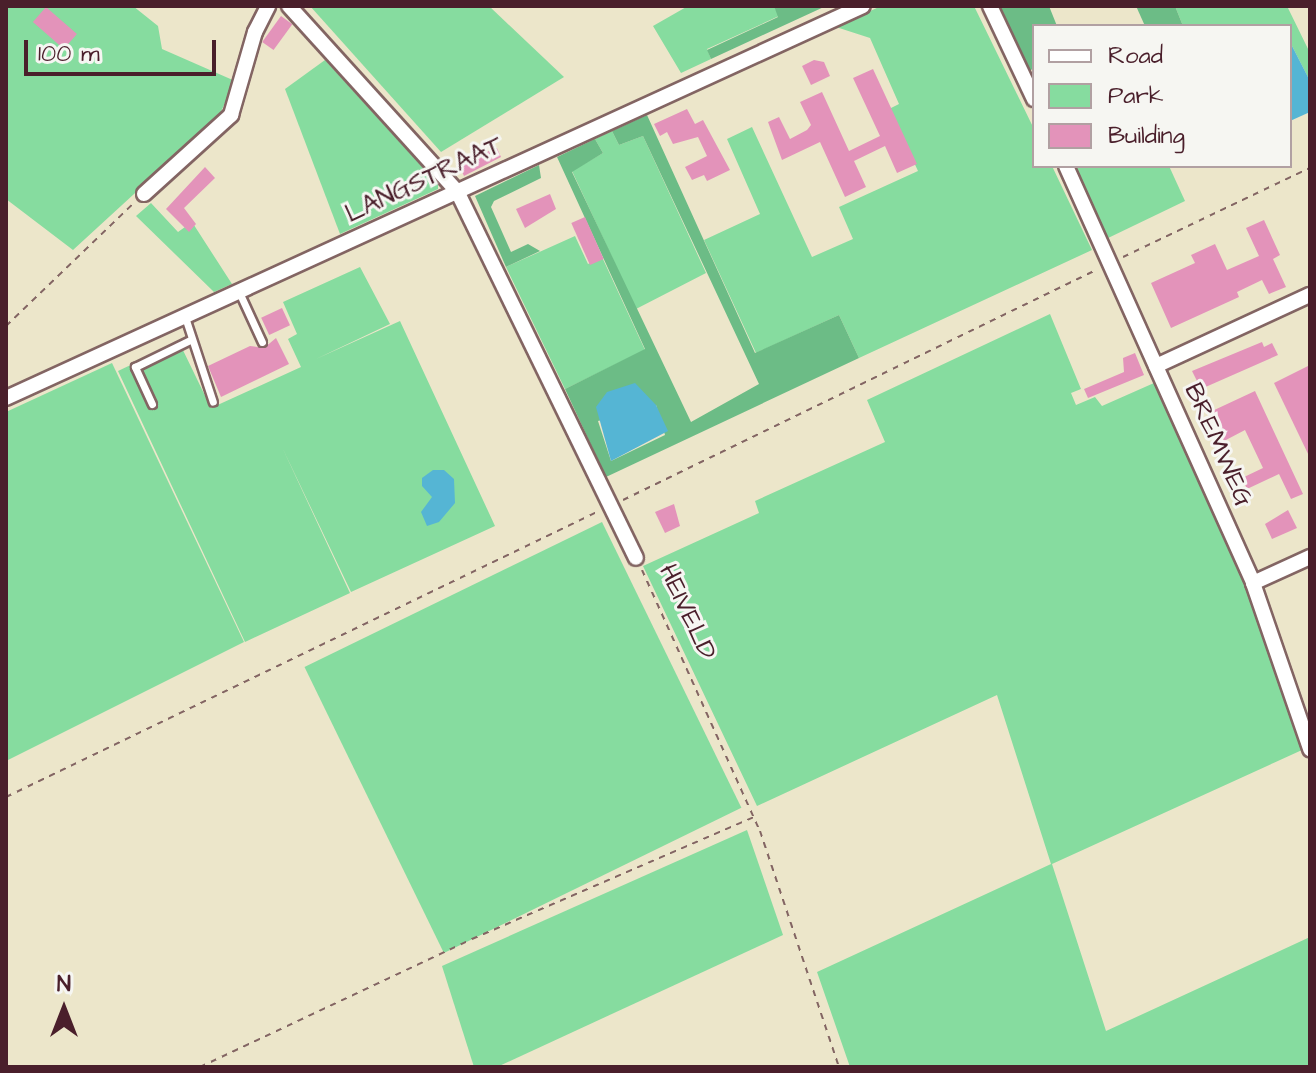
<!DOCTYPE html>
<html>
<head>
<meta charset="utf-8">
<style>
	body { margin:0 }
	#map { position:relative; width:1316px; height:1073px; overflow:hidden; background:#ece6ca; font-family:"Architects Daughter",sans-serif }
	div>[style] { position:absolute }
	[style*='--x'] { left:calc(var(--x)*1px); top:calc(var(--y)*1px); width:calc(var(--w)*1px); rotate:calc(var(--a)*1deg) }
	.green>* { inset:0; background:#86dc9f; transform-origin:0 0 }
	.forest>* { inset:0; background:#6cbc86 }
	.water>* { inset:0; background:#55b5d4 }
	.building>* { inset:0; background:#e393ba; transform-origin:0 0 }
	.path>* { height:2px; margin-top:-1px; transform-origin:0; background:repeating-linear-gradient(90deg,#836563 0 6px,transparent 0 12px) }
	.roads { filter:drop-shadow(2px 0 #836563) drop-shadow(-2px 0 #836563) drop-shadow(0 2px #836563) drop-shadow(0 -2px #836563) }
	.lane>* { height:7px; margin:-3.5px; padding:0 3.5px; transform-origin:3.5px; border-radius:3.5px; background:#fff }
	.street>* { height:14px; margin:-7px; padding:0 7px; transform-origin:7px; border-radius:7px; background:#fff }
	span { translate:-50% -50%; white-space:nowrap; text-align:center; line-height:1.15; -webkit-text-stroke:6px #f6f6f2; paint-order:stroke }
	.street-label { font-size:26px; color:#4a1f2b }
	.frame { position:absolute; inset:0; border:8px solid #4a1f2b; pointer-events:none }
	.legend { position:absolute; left:1032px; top:24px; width:260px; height:144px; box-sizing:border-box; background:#f6f6f2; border:2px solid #b1a0a2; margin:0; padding:10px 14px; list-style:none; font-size:24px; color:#4a1f2b }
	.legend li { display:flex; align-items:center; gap:16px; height:40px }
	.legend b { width:40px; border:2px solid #b1a0a2 }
	.north { position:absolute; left:24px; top:969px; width:80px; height:80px; -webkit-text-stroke:6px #f6f6f2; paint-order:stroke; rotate:0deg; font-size:22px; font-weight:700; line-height:32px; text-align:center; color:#4a1f2b }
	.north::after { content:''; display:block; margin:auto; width:28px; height:36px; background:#4a1f2b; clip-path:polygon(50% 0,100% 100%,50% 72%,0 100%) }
	.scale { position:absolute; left:24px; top:40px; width:192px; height:36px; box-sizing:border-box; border:4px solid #4a1f2b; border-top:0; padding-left:10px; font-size:24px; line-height:28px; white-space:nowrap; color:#4a1f2b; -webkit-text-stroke:6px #f6f6f2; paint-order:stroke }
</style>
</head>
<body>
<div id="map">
	<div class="green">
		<i style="clip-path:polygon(6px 6px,133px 6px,158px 26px,162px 49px,235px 81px,219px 116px,73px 250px,6px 199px)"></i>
		<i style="clip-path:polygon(310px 6px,489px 6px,564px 77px,441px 152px)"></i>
		<i style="clip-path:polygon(688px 6px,774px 6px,779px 16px,707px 49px,711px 59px,681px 73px,653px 26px)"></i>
		<i style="clip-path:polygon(881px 6px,974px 6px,1034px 129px,1034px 166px,1052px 166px,1092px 250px,859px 358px,839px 315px,756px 353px,704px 240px,760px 214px,727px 139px,752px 127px,812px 257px,853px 239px,839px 207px,918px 171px,889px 109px,899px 104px,870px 38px,836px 27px)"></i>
		<i style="clip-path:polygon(1175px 6px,1287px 6px,1310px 53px,1310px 81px,1290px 42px,1290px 26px,1183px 26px)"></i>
		<i style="clip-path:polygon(325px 60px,438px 184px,438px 189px,340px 234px,285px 89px)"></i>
		<i style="clip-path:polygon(612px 131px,619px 145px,643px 136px,706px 273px,636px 309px,572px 171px,603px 153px,595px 139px)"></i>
		<i style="clip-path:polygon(1073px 166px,1169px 166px,1185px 201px,1106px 239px)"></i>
		<i style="clip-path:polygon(151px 203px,178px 232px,192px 222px,232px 284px,214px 292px,136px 216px)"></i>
		<i style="clip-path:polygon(575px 236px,588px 264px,602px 257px,645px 350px,565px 389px,506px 267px)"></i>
		<i style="clip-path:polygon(360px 267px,390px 324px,316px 359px,400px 321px,495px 526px,351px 592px,282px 447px,350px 593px,245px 642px,118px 371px,179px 342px,211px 408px,301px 367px,288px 339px,297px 334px,283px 302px)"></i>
		<i style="clip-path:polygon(1050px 314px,1081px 389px,1071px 393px,1076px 405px,1095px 397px,1102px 406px,1154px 383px,1243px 577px,1302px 750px,1052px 864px,1106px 1031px,1310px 937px,1310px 1067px,850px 1067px,817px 972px,1051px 864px,997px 695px,757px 806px,643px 566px,759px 513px,755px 501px,885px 442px,867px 400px)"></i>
		<i style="clip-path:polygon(112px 363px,244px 642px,6px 761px,6px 412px)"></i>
		<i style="left:602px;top:522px;width:318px;height:331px;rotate:64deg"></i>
		<i style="clip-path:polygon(747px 830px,783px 935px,497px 1067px,474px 1067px,442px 966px)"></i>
	</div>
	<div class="forest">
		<i style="clip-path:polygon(774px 6px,826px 6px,711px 59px,707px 50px,778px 17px)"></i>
		<i style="clip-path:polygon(997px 6px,1049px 6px,1057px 26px,1034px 26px,1034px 68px,1028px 72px)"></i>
		<i style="clip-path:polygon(1136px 6px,1175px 6px,1183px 26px,1145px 26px)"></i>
		<i style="clip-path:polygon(evenodd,647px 115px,755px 353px,839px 315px,859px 358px,606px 477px,565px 389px,645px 349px,557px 157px,595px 139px,603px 153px,572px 172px,691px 422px,759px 384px,643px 136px,619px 145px,612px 131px,647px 115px,656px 405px,665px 435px,611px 461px,598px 421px,656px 405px)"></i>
		<i style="clip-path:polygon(539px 165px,541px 178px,494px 201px,491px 207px,511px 252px,528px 244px,540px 251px,506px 267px,475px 196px)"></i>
	</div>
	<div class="water">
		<i style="clip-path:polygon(1290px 42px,1310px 81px,1310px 112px,1290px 121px)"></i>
		<i style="clip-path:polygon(635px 383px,656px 405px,668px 431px,611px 461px,596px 407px,607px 392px)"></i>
		<i style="clip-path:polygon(433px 470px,444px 470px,454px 479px,455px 503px,439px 522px,427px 526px,421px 512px,432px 497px,422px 486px,422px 478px)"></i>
	</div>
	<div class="building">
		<i style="left:46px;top:7px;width:41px;height:20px;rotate:41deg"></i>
		<i style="left:281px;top:16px;width:14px;height:32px;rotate:36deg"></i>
		<i style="clip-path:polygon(814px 60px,824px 62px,830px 76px,811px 85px,802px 66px)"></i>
		<i style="clip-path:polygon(873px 69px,917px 164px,897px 173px,885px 146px,854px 161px,866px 187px,845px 197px,820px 142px,782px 160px,768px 122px,779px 117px,790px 139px,807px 130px,811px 125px,800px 102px,822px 92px,849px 151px,880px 136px,853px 78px)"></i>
		<i style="clip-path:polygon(687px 109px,695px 124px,703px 120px,730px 170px,707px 181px,704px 175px,692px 180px,685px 167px,707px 156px,698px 137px,673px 144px,667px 132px,660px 136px,654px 124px)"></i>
		<i style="clip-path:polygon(497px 148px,501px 157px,464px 176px,458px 163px)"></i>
		<i style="clip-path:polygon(205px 167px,215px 178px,184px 208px,196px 224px,189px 232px,166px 209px)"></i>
		<i style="clip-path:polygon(550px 194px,556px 209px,525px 228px,516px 209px)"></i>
		<i style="left:585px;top:217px;width:46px;height:15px;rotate:66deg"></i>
		<i style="clip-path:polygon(1264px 220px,1280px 255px,1273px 259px,1286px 287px,1269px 294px,1262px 280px,1237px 292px,1239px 297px,1171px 328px,1151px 283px,1195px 263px,1191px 255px,1215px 244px,1227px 270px,1259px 256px,1246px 228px)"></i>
		<i style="left:282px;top:308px;width:19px;height:23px;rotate:65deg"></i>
		<i style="clip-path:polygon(276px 338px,289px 364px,221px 397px,208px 366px,250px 346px,264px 348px)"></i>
		<i style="clip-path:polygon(1262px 342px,1264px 347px,1272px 343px,1278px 355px,1201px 389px,1192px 371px)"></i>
		<i style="clip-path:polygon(1135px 353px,1144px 375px,1088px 398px,1084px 389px,1124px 372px,1123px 358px)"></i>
		<i style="clip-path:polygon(1310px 365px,1310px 458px,1274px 383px)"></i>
		<i style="clip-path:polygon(1255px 391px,1303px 494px,1291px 499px,1279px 474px,1247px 489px,1242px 478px,1263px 468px,1245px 430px,1224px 441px,1210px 412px)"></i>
		<i style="clip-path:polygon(674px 504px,680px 526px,665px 533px,655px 512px)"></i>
		<i style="clip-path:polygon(1288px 510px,1297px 528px,1272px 539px,1265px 524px)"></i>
	</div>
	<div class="path">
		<i style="--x:1123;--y:257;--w:207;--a:-25.5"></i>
		<i style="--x:6;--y:326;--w:179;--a:-43.9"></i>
		<i style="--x:623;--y:500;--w:526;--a:-25.93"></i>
		<i style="--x:642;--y:570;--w:286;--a:65.7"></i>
		<i style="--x:760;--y:831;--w:249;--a:71.5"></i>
		<i style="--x:6;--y:797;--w:658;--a:-25.75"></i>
		<i style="--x:200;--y:1067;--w:301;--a:-25.2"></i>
		<i style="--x:472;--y:939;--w:307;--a:-23.4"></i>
	</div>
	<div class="roads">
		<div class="lane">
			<i style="--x:239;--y:292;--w:55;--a:65.3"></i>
			<i style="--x:185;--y:317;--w:89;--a:71.8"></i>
			<i style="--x:152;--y:404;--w:41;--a:-114.7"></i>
			<i style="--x:135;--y:367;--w:61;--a:-26.1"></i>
		</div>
		<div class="street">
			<i style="--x:289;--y:6;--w:250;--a:47.8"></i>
			<i style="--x:457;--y:191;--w:408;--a:64"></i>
			<i style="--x:990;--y:6;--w:103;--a:64.7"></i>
			<i style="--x:1066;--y:166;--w:457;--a:65.8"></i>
			<i style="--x:1253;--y:583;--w:176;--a:71"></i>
			<i style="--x:144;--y:194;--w:118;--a:-42.2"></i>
			<i style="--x:231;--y:115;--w:86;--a:-73.9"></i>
			<i style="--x:255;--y:32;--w:29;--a:-63"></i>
			<i style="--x:1156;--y:366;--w:170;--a:-24.8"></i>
			<i style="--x:6;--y:398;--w:942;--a:-24.58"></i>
			<i style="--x:1253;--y:583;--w:63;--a:-24.5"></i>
		</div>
	</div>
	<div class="street-label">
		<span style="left:424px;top:180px;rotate:-25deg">LANGSTRAAT</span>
		<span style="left:1218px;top:445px;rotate:66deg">BREMWEG</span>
		<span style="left:687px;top:612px;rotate:65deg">HEIVELD</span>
	</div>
	<div class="frame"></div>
	<ul class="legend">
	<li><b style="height:10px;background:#fff"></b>Road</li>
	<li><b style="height:22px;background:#86dc9f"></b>Park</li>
	<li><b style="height:22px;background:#e393ba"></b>Building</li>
	</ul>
	<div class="north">N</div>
	<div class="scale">100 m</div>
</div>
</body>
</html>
